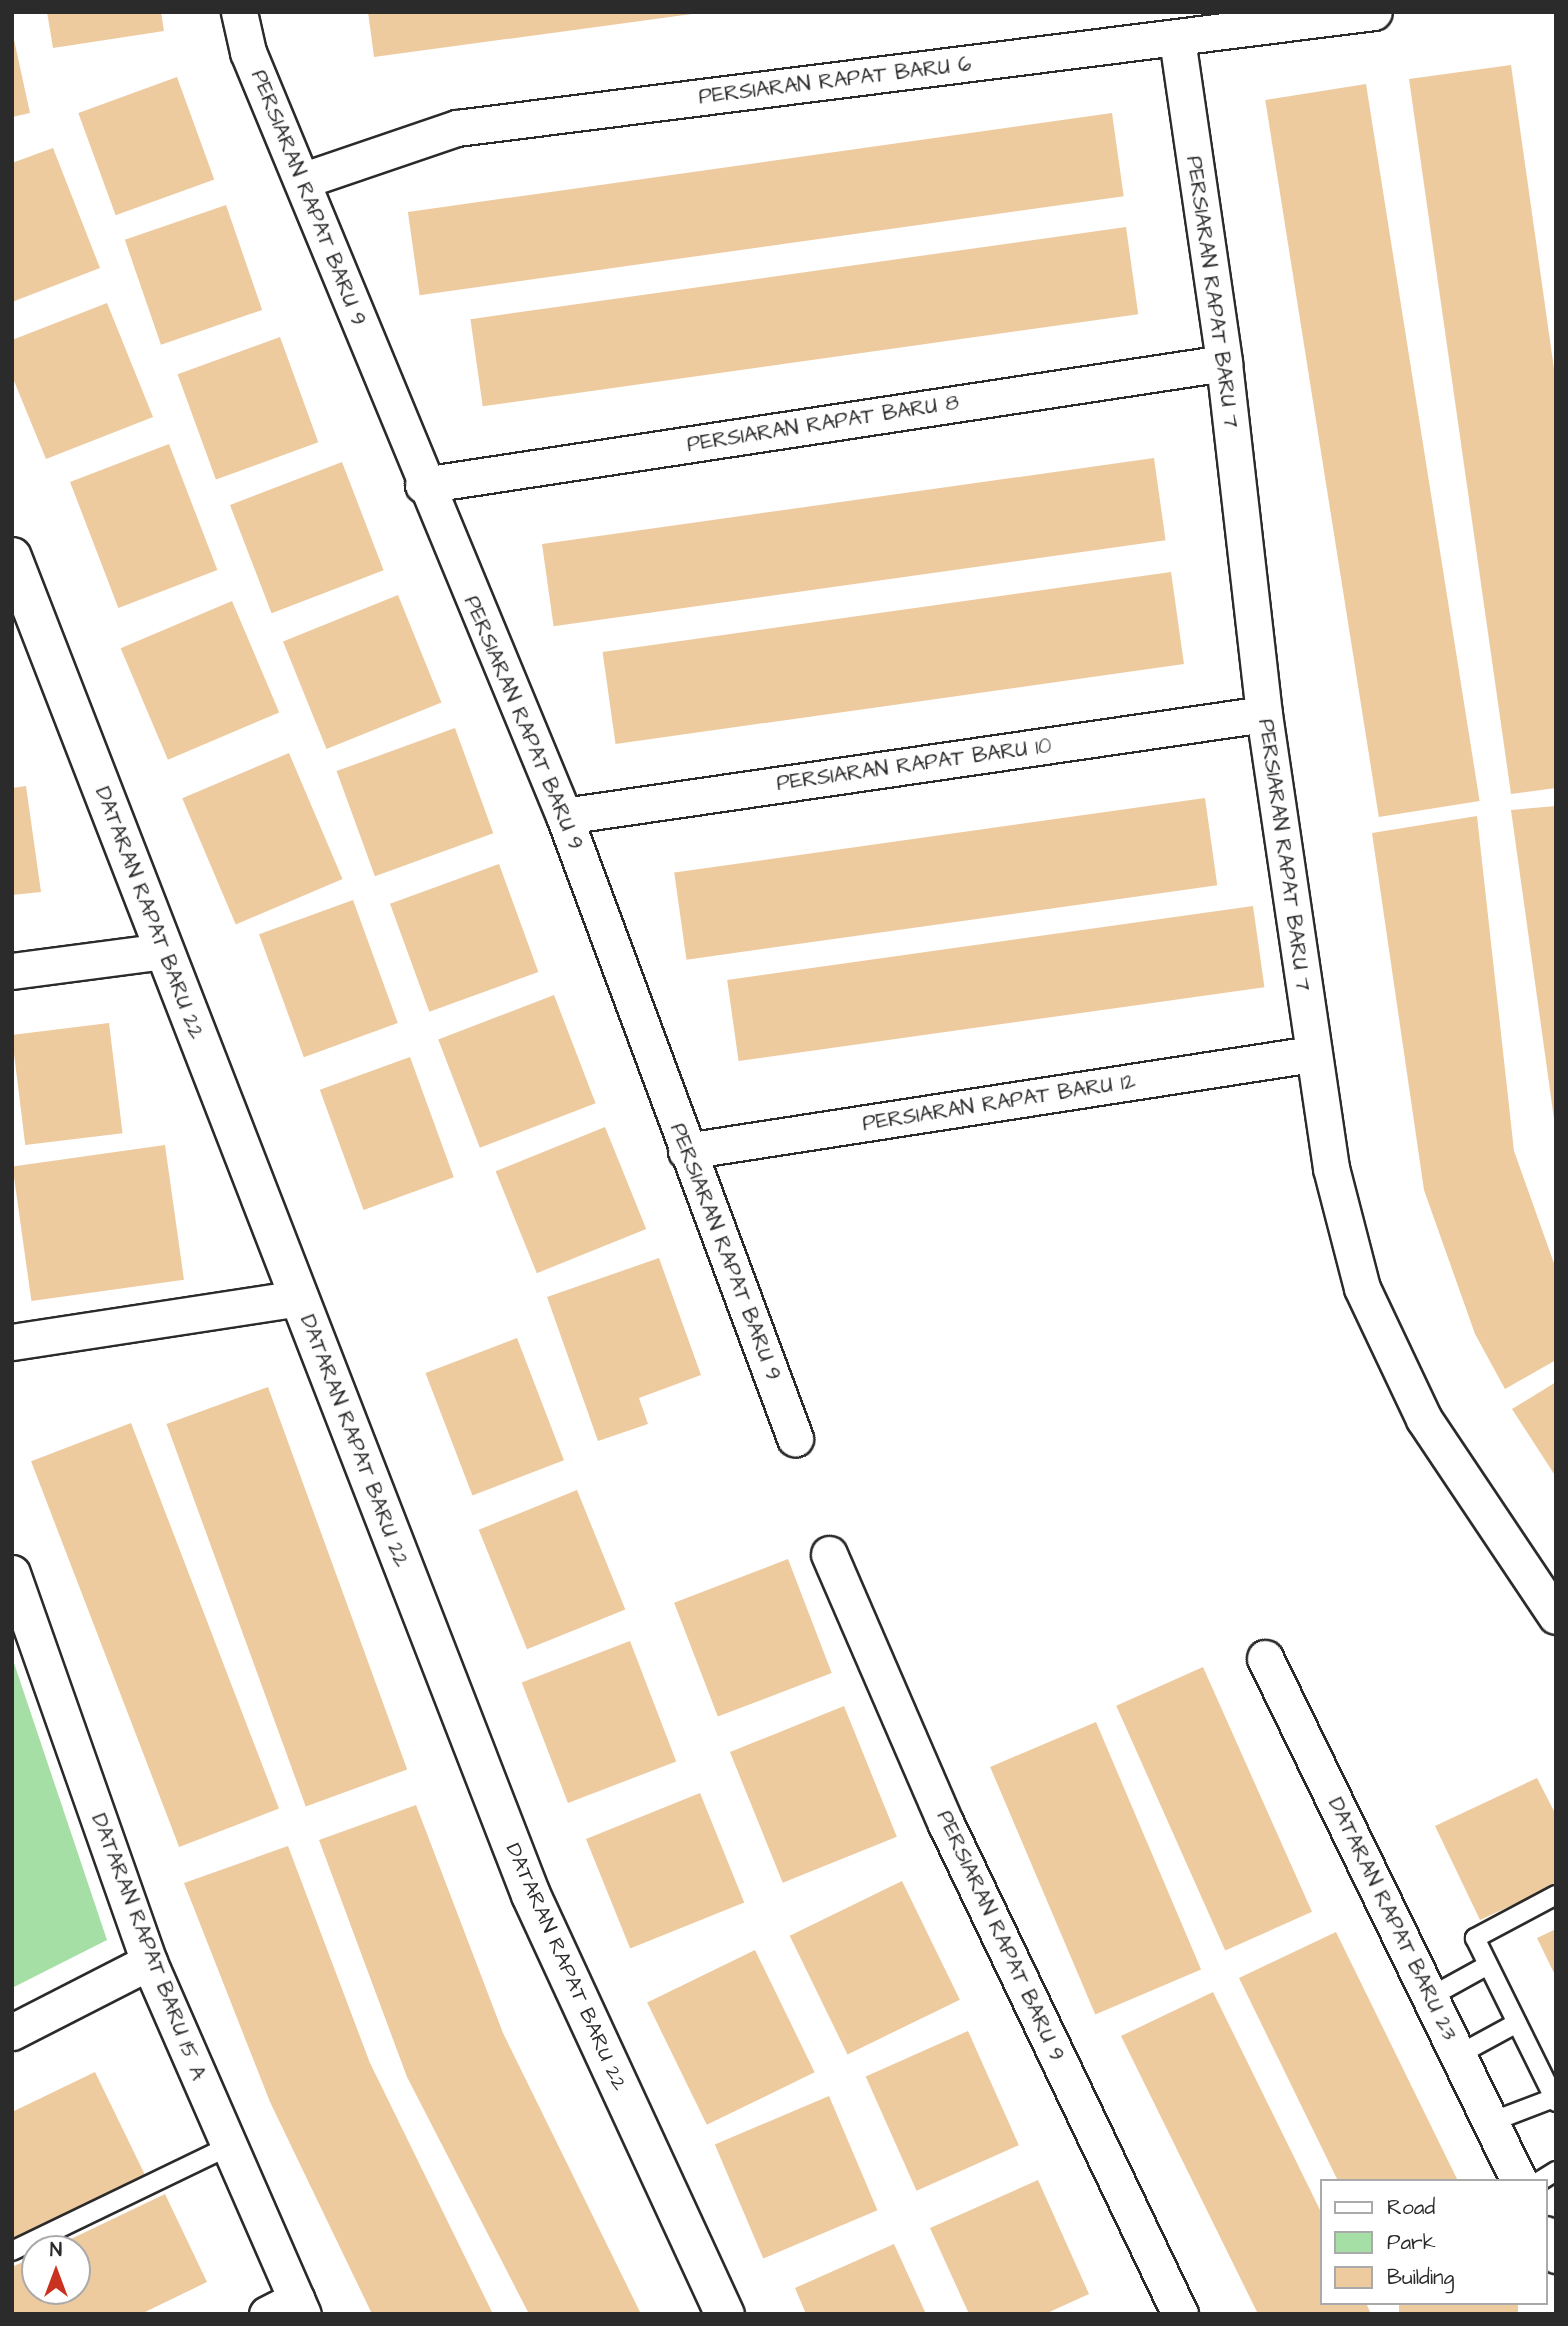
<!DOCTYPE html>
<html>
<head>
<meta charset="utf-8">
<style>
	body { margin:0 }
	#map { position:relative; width:1568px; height:2326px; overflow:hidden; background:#fff; font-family:"Architects Daughter",sans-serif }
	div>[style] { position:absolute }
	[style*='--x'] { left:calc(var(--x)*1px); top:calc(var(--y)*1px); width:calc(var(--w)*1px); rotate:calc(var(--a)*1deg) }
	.green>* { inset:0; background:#a5dfa5 }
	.building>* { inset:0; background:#eeca9f; transform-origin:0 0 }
	.roads { filter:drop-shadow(2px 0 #2b2b2b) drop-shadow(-2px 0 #2b2b2b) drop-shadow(0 2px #2b2b2b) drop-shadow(0 -2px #2b2b2b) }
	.service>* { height:18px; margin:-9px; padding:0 9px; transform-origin:9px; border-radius:9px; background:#fff }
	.minor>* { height:35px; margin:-17.5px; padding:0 17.5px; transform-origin:17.5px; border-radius:17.5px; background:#fff }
	.tertiary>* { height:38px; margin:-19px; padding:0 19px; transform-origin:19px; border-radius:19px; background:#fff }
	span { translate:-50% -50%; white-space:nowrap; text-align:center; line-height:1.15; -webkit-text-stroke:6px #fff; paint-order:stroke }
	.street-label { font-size:21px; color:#2b2b2b }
	.frame { position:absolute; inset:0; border:14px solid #2b2b2b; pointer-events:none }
	.legend { position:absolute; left:1320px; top:2179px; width:228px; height:126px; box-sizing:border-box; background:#fff; border:2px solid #aaa; margin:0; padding:9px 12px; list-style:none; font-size:21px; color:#2b2b2b }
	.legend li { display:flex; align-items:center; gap:14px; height:35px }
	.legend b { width:35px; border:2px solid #aaa }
	.north { position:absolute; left:21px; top:2235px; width:70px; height:70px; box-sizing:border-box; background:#fff; border:2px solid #aaa; border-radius:50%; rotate:0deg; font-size:19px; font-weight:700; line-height:28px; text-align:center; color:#2b2b2b }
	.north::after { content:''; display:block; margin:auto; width:24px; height:32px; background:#c8321e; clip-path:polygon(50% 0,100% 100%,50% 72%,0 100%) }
</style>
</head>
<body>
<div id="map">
	<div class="green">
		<i style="clip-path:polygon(12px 1657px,107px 1940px,12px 1988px)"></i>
	</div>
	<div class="building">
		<i style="clip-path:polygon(47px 12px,161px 12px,164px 31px,53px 48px)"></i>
		<i style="clip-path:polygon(368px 12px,692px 12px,692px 14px,374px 57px)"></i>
		<i style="clip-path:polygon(13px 35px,30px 113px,12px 117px,12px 36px)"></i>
		<i style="clip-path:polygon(1511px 65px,1556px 383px,1556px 788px,1511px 794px,1409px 79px)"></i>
		<i style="left:177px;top:77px;width:109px;height:105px;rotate:70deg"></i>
		<i style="left:1366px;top:84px;width:726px;height:102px;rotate:81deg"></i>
		<i style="left:1112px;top:113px;width:84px;height:711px;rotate:82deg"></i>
		<i style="clip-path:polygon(53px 148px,100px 268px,12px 302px,12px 163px)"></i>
		<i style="left:226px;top:205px;width:111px;height:107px;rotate:71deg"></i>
		<i style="left:1126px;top:227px;width:88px;height:662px;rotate:82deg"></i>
		<i style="clip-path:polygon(107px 303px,153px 417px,46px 459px,12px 376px,12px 340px)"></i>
		<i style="left:280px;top:337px;width:112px;height:109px;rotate:70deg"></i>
		<i style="left:169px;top:444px;width:135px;height:106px;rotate:69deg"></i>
		<i style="left:1154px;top:458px;width:83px;height:618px;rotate:82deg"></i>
		<i style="left:342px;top:462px;width:116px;height:120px;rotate:69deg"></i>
		<i style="left:1171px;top:572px;width:93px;height:574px;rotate:82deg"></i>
		<i style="left:398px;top:595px;width:116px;height:124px;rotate:68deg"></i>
		<i style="left:232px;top:601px;width:121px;height:121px;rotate:67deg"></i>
		<i style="left:455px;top:728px;width:112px;height:126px;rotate:70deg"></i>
		<i style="left:289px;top:753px;width:137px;height:116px;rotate:67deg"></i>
		<i style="clip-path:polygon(26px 786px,41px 892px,12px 895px,12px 788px)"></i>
		<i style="left:1205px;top:798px;width:88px;height:536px;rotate:82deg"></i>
		<i style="clip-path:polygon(1556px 806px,1556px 1126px,1555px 1126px,1511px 810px)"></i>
		<i style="clip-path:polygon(1477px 816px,1514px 1151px,1556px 1269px,1556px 1360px,1505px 1389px,1475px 1334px,1424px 1190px,1372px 833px)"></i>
		<i style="left:499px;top:864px;width:115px;height:116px;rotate:70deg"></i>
		<i style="left:353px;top:900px;width:131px;height:100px;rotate:70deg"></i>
		<i style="left:1253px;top:906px;width:82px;height:531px;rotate:82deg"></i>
		<i style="left:554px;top:995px;width:116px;height:124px;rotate:69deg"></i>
		<i style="left:109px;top:1023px;width:111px;height:98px;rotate:83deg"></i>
		<i style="left:410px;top:1057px;width:128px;height:96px;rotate:70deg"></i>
		<i style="left:605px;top:1127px;width:110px;height:118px;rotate:68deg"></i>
		<i style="left:165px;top:1145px;width:136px;height:154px;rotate:82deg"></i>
		<i style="clip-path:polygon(659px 1258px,701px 1375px,639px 1398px,648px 1424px,598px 1441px,547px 1297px)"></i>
		<i style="left:517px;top:1338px;width:131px;height:98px;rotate:69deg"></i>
		<i style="clip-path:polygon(1556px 1382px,1556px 1477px,1512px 1409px)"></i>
		<i style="left:268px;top:1387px;width:407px;height:108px;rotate:70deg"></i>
		<i style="left:131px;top:1423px;width:413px;height:107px;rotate:69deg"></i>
		<i style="left:577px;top:1490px;width:129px;height:106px;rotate:68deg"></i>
		<i style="left:788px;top:1559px;width:122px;height:122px;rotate:69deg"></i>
		<i style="left:630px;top:1641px;width:129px;height:116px;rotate:69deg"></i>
		<i style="left:1203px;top:1667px;width:268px;height:95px;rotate:66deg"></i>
		<i style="left:844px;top:1706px;width:141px;height:123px;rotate:68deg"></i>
		<i style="left:1096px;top:1722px;width:269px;height:115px;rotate:67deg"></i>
		<i style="clip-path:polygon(1537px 1778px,1556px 1815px,1556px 1885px,1480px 1920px,1435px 1826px)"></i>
		<i style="left:700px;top:1793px;width:118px;height:123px;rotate:68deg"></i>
		<i style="clip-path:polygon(416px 1805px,503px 2033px,641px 2314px,529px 2314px,407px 2077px,319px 1840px)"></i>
		<i style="clip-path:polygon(288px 1846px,370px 2063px,493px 2314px,372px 2314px,270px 2102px,184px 1883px)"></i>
		<i style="left:902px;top:1881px;width:132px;height:125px;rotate:64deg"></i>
		<i style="clip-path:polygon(1556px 1929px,1556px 1977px,1537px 1938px)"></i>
		<i style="clip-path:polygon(1336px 1932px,1458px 2181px,1338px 2181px,1239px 1978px)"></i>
		<i style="left:755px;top:1950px;width:136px;height:120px;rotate:64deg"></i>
		<i style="clip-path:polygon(1213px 1992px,1321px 2212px,1321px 2303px,1366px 2303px,1371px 2314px,1258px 2314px,1121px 2036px)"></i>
		<i style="left:968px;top:2031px;width:125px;height:112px;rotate:66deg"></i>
		<i style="clip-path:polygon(95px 2072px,146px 2177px,12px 2240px,12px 2112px)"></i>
		<i style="left:829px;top:2096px;width:124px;height:124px;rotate:67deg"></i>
		<i style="clip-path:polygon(1038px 2180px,1089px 2294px,1045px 2314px,969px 2314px,930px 2228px)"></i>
		<i style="clip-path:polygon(165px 2194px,207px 2282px,141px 2314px,12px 2314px,12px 2267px,35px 2256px,35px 2291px,77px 2291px,77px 2249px,50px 2249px)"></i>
		<i style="clip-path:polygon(894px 2244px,926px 2314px,806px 2314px,795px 2288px)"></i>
		<i style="left:1399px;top:2303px;width:119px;height:12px"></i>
	</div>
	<div class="roads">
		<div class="service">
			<i style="--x:1556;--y:1895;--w:92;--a:152"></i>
			<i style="--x:1475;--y:1938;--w:183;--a:63.7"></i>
			<i style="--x:1430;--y:1997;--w:66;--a:-28.9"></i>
			<i style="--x:1458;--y:2055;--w:67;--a:-28.5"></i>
			<i style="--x:1491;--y:2122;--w:67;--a:-20.9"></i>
			<i style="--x:1540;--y:2181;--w:19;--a:-32"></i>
			<i style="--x:12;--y:2251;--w:239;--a:-25.8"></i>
		</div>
		<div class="minor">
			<i style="--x:239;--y:12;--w:41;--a:77.3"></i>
			<i style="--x:248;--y:52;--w:827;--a:67.53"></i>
			<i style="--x:564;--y:816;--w:664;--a:69.63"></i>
			<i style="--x:1177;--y:39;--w:327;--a:81.7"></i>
			<i style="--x:1224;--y:363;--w:353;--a:83.5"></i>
			<i style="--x:1264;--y:714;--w:459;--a:81.6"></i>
			<i style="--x:1331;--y:1168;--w:124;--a:75.5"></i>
			<i style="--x:1362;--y:1288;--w:145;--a:64.7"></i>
			<i style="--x:1424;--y:1419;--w:237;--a:56.2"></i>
			<i style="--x:304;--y:180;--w:162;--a:-18.8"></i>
			<i style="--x:457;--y:128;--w:924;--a:-7.21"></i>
			<i style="--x:423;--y:485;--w:810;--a:-8.66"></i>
			<i style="--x:564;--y:816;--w:707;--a:-8.29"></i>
			<i style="--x:12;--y:971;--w:152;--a:-7.5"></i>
			<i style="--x:686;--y:1151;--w:633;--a:-8.81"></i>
			<i style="--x:12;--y:1342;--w:289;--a:-8.7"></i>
			<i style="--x:829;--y:1554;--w:294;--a:66.6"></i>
			<i style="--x:946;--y:1824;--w:543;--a:64.47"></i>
			<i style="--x:12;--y:1573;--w:412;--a:70.6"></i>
			<i style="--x:149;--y:1962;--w:384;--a:66.4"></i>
			<i style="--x:1265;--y:1658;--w:581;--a:64.1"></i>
			<i style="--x:12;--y:2032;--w:154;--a:-27.1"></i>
			<i style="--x:1545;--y:2234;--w:24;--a:62"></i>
			<i style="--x:267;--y:2314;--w:33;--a:-27"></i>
		</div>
		<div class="tertiary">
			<i style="--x:12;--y:557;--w:1435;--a:68.8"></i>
			<i style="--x:531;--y:1895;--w:462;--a:65.2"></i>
		</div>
	</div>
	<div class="street-label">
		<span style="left:835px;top:81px;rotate:-7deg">PERSIARAN RAPAT BARU 6</span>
		<span style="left:308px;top:198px;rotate:68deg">PERSIARAN RAPAT BARU 9</span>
		<span style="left:1212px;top:292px;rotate:82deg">PERSIARAN RAPAT BARU 7</span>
		<span style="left:823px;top:424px;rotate:-9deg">PERSIARAN RAPAT BARU 8</span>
		<span style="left:523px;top:723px;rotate:67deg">PERSIARAN RAPAT BARU 9</span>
		<span style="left:914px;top:765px;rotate:-8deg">PERSIARAN RAPAT BARU 10</span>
		<span style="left:1284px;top:855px;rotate:82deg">PERSIARAN RAPAT BARU 7</span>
		<span style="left:149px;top:913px;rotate:69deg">DATARAN RAPAT BARU 22</span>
		<span style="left:999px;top:1103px;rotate:-9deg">PERSIARAN RAPAT BARU 12</span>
		<span style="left:725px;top:1252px;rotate:69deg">PERSIARAN RAPAT BARU 9</span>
		<span style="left:354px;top:1441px;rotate:69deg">DATARAN RAPAT BARU 22</span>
		<span style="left:1392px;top:1919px;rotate:64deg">DATARAN RAPAT BARU 23</span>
		<span style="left:1000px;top:1936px;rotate:65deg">PERSIARAN RAPAT BARU 9</span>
		<span style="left:148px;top:1947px;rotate:69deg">DATARAN RAPAT BARU 15 A</span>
		<span style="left:566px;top:1967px;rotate:66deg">DATARAN RAPAT BARU 22</span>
	</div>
	<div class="frame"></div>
	<ul class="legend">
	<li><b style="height:9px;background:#fff"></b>Road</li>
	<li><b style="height:19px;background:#a5dfa5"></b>Park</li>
	<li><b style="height:19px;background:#eeca9f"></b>Building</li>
	</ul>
	<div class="north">N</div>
</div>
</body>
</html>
